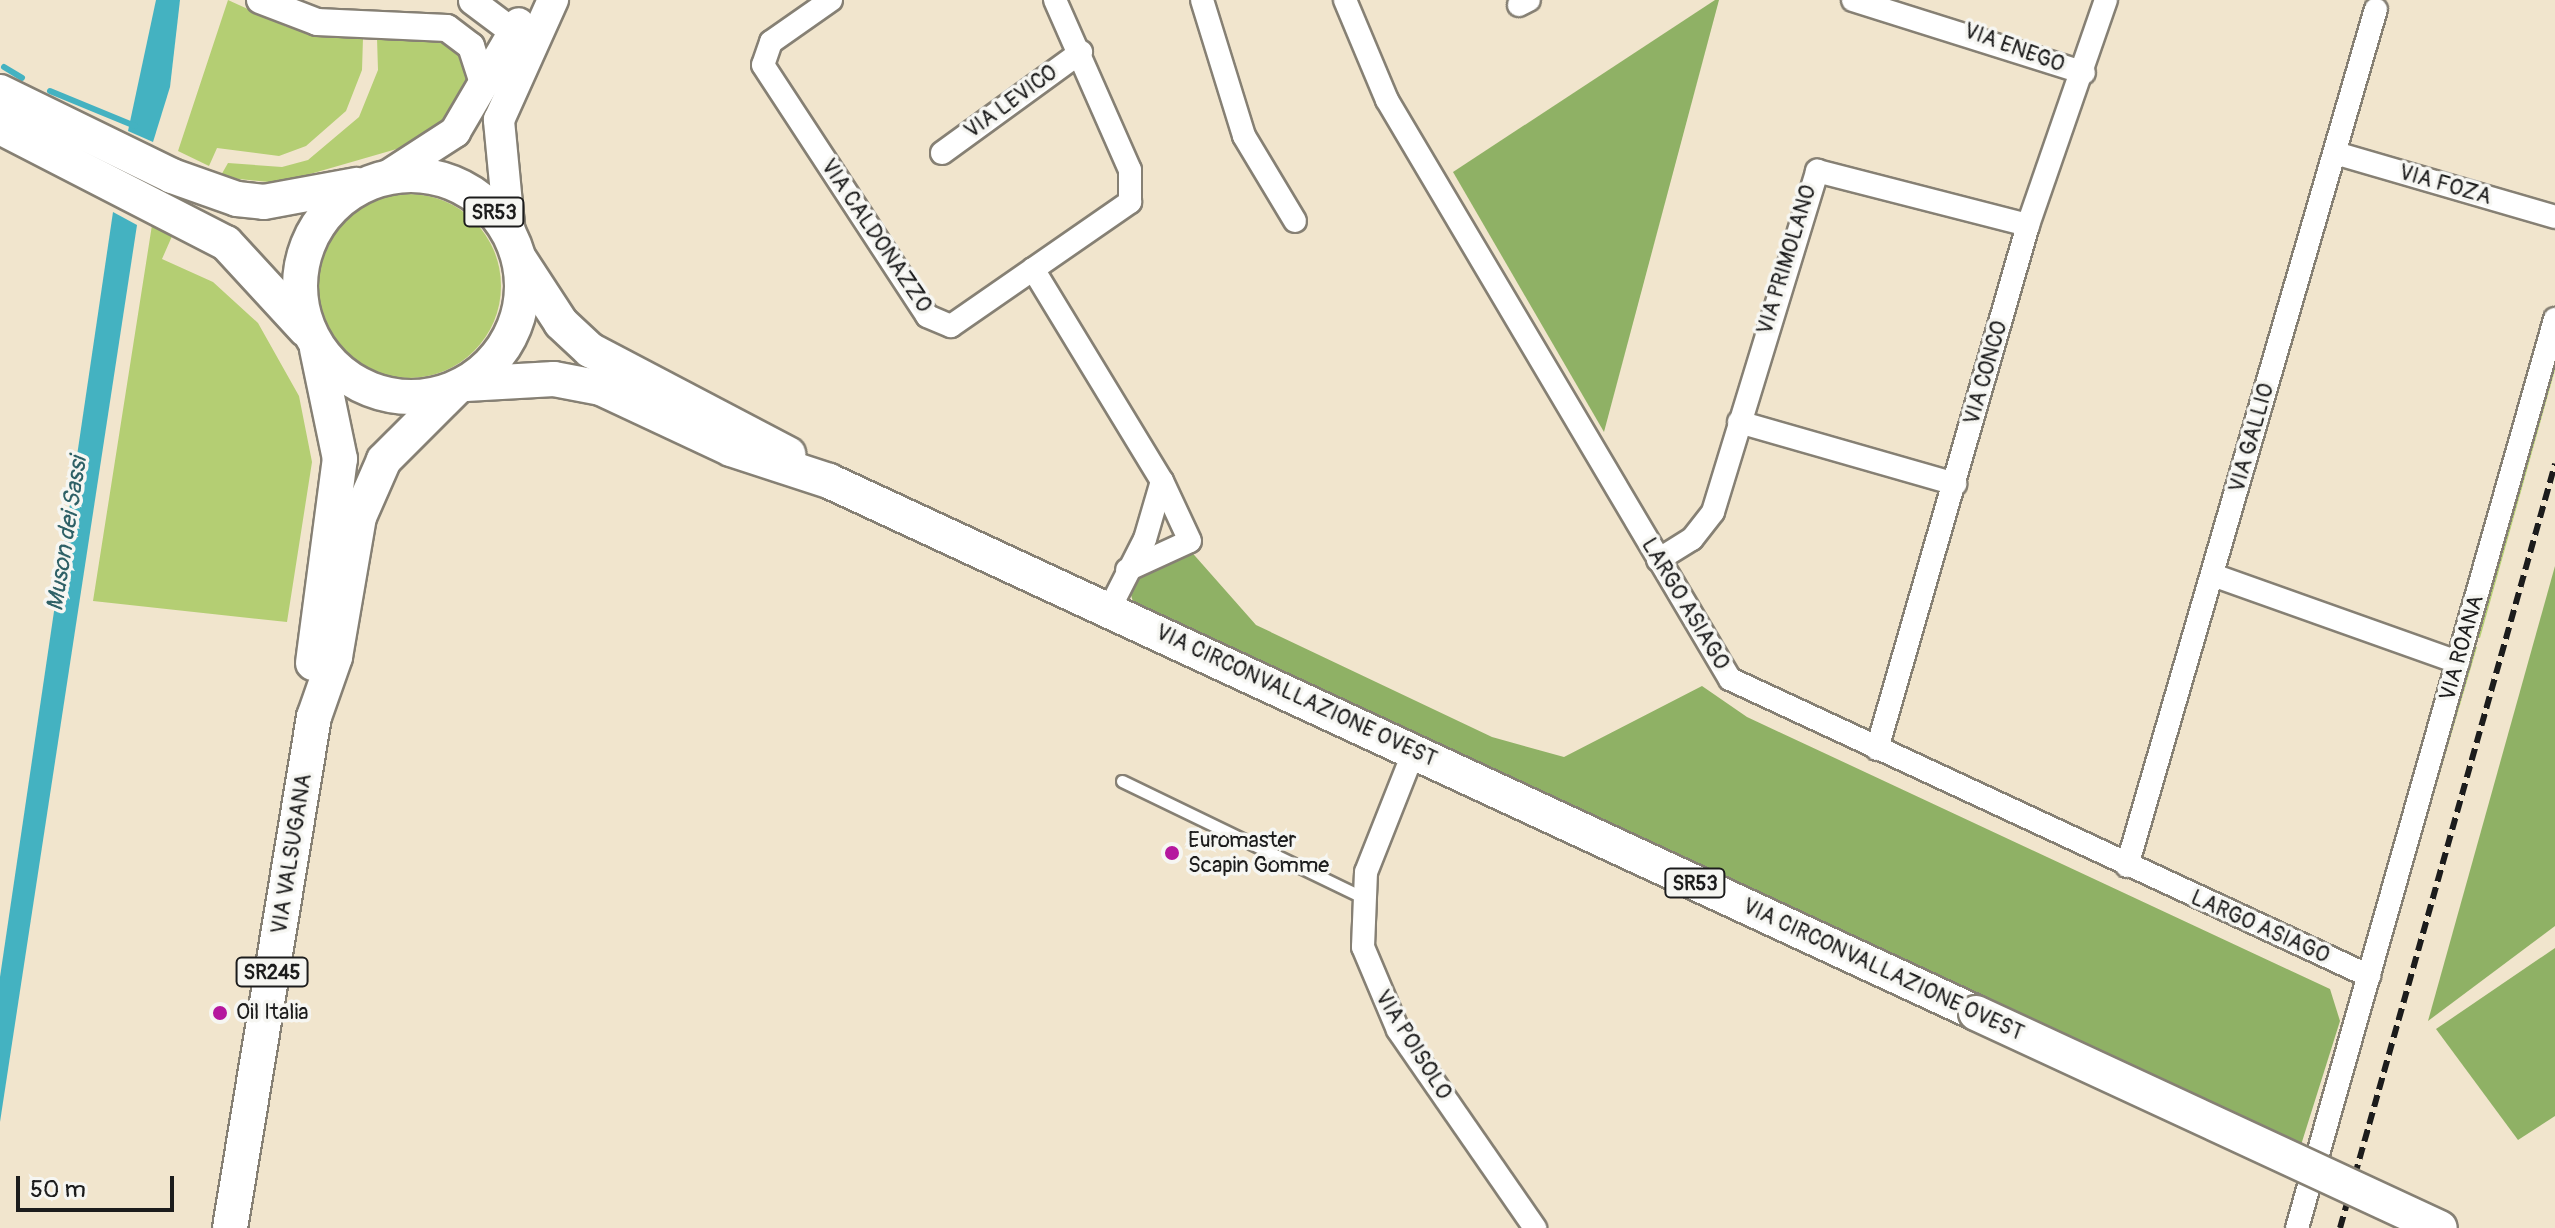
<!DOCTYPE html>
<html>
<head>
<meta charset="utf-8">
<style>
	body { margin:0 }
	#map { position:relative; width:2555px; height:1228px; overflow:hidden; background:#f1e5cd; font-family:Pangolin,sans-serif }
	div>[style] { position:absolute }
	[style*='--x'] { left:calc(var(--x)*1px); top:calc(var(--y)*1px); width:calc(var(--w)*1px); rotate:calc(var(--a)*1deg) }
	.green>* { inset:0; background:#b4ce73 }
	.round { border-radius:50% }
	.forest>* { inset:0; background:#8fb165 }
	.water>* { inset:0; background:#44b2c1 }
	.stream>* { height:6px; margin:-3px; padding:0 3px; transform-origin:3px; border-radius:3px; background:#44b2c1 }
	.roads { filter:drop-shadow(2px 0 #868074) drop-shadow(-2px 0 #868074) drop-shadow(0 2px #868074) drop-shadow(0 -2px #868074) }
	.service>* { height:11px; margin:-5.5px; padding:0 5.5px; transform-origin:5.5px; border-radius:5.5px; background:#fff }
	.minor>* { height:22px; margin:-11px; padding:0 11px; transform-origin:11px; border-radius:11px; background:#fff }
	.tertiary>* { height:26px; margin:-13px; padding:0 13px; transform-origin:13px; border-radius:13px; background:#fff }
	.secondary>* { height:30px; margin:-15px; padding:0 15px; transform-origin:15px; border-radius:15px; background:#fff }
	.primary>* { height:34px; margin:-17px; padding:0 17px; transform-origin:17px; border-radius:17px; background:#fff }
	.primary>.ring { margin:-17px; padding:0; box-sizing:content-box; background:none; border:34px solid #fff; border-radius:50% }
	.rail>* { height:6px; margin-top:-3px; transform-origin:0; background:repeating-linear-gradient(90deg,#1c1c1c 0 12px,transparent 0 18px) }
	.bridges { filter:drop-shadow(2px 0 #868074) drop-shadow(-2px 0 #868074) drop-shadow(0 2px #868074) drop-shadow(0 -2px #868074) }
	.primary-bridge>* { height:34px; margin:-17px; padding:0 17px; transform-origin:17px; border-radius:17px; background:#fff }
	.dots>* { width:22px; height:22px; translate:-50% -50%; box-sizing:border-box; border:4px solid #f6f6f2; border-radius:50% }
	span { translate:-50% -50%; white-space:nowrap; text-align:center; line-height:1.15; -webkit-text-stroke:7px #f6f6f2; paint-order:stroke }
	.shield-label span { padding:2px 6px; background:#f6f6f2; border:2px solid; border-radius:6px; -webkit-text-stroke-width:0 }
	.shield-label { font-size:20px; color:#1c1c1c; font-weight:700 }
	.street-label { font-size:22px; color:#1c1c1c }
	.poi-label { font-size:22px; color:#1c1c1c }
	.left { translate:0 -50%; text-align:left }
	.water-label { font-size:24px; color:#2e6066; font-style:italic }
	.scale { position:absolute; left:16px; top:1176px; width:158px; height:36px; box-sizing:border-box; border:4px solid #1c1c1c; border-top:0; padding-left:10px; font-size:24px; line-height:28px; white-space:nowrap; color:#1c1c1c; -webkit-text-stroke:6px #f6f6f2; paint-order:stroke }
</style>
</head>
<body>
<div id="map">
	<div class="green">
		<i style="clip-path:polygon(228px 0,287px 27px,363px 38px,362px 70px,346px 111px,306px 146px,279px 156px,217px 148px,209px 166px,178px 151px)"></i>
		<i style="clip-path:polygon(434px 33px,460px 48px,472px 72px,454px 120px,407px 146px,279px 183px,220px 177px,228px 163px,282px 167px,308px 160px,359px 117px,378px 70px,377px 38px)"></i>
		<i class="round" style="left:317px;top:194px;width:184px;height:184px"></i>
		<i style="clip-path:polygon(152px 225px,173px 234px,162px 259px,213px 282px,258px 323px,299px 396px,312px 462px,287px 622px,93px 601px)"></i>
		<i style="clip-path:polygon(2555px 358px,2555px 370px,2480px 638px,2476px 637px)"></i>
		<i style="clip-path:polygon(2474px 646px,2477px 647px,2370px 1012px)"></i>
	</div>
	<div class="forest">
		<i style="clip-path:polygon(1715px 0,1719px 0,1604px 432px,1453px 172px)"></i>
		<i style="clip-path:polygon(1188px 548px,1256px 625px,1492px 737px,1564px 757px,1702px 686px,1747px 717px,2330px 989px,2340px 1021px,2301px 1145px,1134px 605px,1127px 582px)"></i>
		<i style="clip-path:polygon(2555px 566px,2555px 926px,2428px 1021px)"></i>
		<i style="clip-path:polygon(2555px 948px,2555px 1116px,2518px 1140px,2436px 1029px)"></i>
	</div>
	<div class="water">
		<i style="clip-path:polygon(156px 0,180px 0,170px 87px,153px 142px,128px 131px)"></i>
		<i style="clip-path:polygon(113px 212px,137px 225px,0 1122px,0 977px)"></i>
	</div>
	<div class="stream">
		<i style="--x:4;--y:67;--w:21;--a:31"></i>
		<i style="--x:50;--y:91;--w:92;--a:22.4"></i>
	</div>
	<div class="roads">
		<div class="service">
			<i style="--x:1122;--y:781;--w:264;--a:25.8"></i>
		</div>
		<div class="minor">
			<i style="--x:831;--y:0;--w:73;--a:145"></i>
			<i style="--x:771;--y:42;--w:24;--a:109"></i>
			<i style="--x:763;--y:65;--w:300;--a:56.8"></i>
			<i style="--x:927;--y:316;--w:26;--a:23"></i>
			<i style="--x:951;--y:326;--w:218;--a:-34.7"></i>
			<i style="--x:1130;--y:202;--w:32;--a:-90"></i>
			<i style="--x:1130;--y:170;--w:186;--a:-113.8"></i>
			<i style="--x:1202;--y:0;--w:142;--a:72.8"></i>
			<i style="--x:1244;--y:136;--w:99;--a:59"></i>
			<i style="--x:1345;--y:0;--w:108;--a:67.2"></i>
			<i style="--x:1387;--y:100;--w:673;--a:59.36"></i>
			<i style="--x:1730;--y:679;--w:705;--a:24.93"></i>
			<i style="--x:1853;--y:0;--w:242;--a:17.5"></i>
			<i style="--x:1519;--y:5;--w:11;--a:-27"></i>
			<i style="--x:942;--y:153;--w:172;--a:-36"></i>
			<i style="--x:2335;--y:153;--w:229;--a:16.2"></i>
			<i style="--x:1033;--y:269;--w:248;--a:58.7"></i>
			<i style="--x:1162;--y:481;--w:60;--a:106.3"></i>
			<i style="--x:1145;--y:539;--w:80;--a:116.9"></i>
			<i style="--x:1739;--y:422;--w:225;--a:16"></i>
			<i style="--x:1658;--y:560;--w:40;--a:-32"></i>
			<i style="--x:1692;--y:539;--w:34;--a:-52"></i>
			<i style="--x:1713;--y:512;--w:357;--a:-73"></i>
			<i style="--x:1817;--y:171;--w:218;--a:14.4"></i>
			<i style="--x:1127;--y:570;--w:69;--a:-24.7"></i>
			<i style="--x:1190;--y:541;--w:66;--a:-115"></i>
			<i style="--x:2213;--y:575;--w:260;--a:19.6"></i>
			<i style="--x:1877;--y:749;--w:545;--a:-73.92"></i>
			<i style="--x:2028;--y:225;--w:238;--a:-70.9"></i>
			<i style="--x:1414;--y:751;--w:130;--a:111.6"></i>
			<i style="--x:1366;--y:872;--w:75;--a:92.3"></i>
			<i style="--x:1363;--y:947;--w:90;--a:67.1"></i>
			<i style="--x:1398;--y:1030;--w:241;--a:55.3"></i>
			<i style="--x:2127;--y:866;--w:892;--a:-73.8"></i>
			<i style="--x:2297;--y:1228;--w:945;--a:-74.15"></i>
		</div>
		<div class="tertiary">
			<i style="--x:260;--y:0;--w:61;--a:21.1"></i>
			<i style="--x:317;--y:22;--w:130;--a:2.6"></i>
			<i style="--x:447;--y:28;--w:30;--a:37"></i>
			<i style="--x:471;--y:46;--w:42;--a:72"></i>
			<i style="--x:472;--y:1;--w:45;--a:36.9"></i>
			<i style="--x:508;--y:28;--w:25;--a:74"></i>
		</div>
		<div class="secondary">
			<i style="--x:384;--y:178;--w:85;--a:-32.9"></i>
			<i style="--x:455;--y:132;--w:126;--a:-59.6"></i>
			<i style="--x:510;--y:235;--w:116;--a:-95.5"></i>
			<i style="--x:499;--y:120;--w:132;--a:-65.8"></i>
		</div>
		<div class="primary">
			<i style="--x:0;--y:92;--w:191;--a:26"></i>
			<i style="--x:172;--y:176;--w:69;--a:19.5"></i>
			<i style="--x:237;--y:199;--w:27;--a:6"></i>
			<i style="--x:264;--y:202;--w:94;--a:-10.5"></i>
			<i style="--x:0;--y:127;--w:254;--a:27.2"></i>
			<i style="--x:226;--y:243;--w:118;--a:47.4"></i>
			<i class="ring" style="left:300px;top:175px;width:188px;height:188px"></i>
			<i style="--x:520;--y:260;--w:75;--a:56.9"></i>
			<i style="--x:561;--y:323;--w:40;--a:43"></i>
			<i style="--x:590;--y:350;--w:224;--a:27.7"></i>
			<i style="--x:466;--y:384;--w:88;--a:-3.3"></i>
			<i style="--x:554;--y:379;--w:48;--a:10.8"></i>
			<i style="--x:601;--y:388;--w:144;--a:25.1"></i>
			<i style="--x:731;--y:449;--w:103;--a:18.1"></i>
			<i style="--x:829;--y:481;--w:1264;--a:24.88"></i>
			<i style="--x:313;--y:663;--w:206;--a:-82.5"></i>
			<i style="--x:340;--y:459;--w:112;--a:-101.8"></i>
			<i style="--x:230;--y:1228;--w:518;--a:-80.67"></i>
			<i style="--x:314;--y:717;--w:64;--a:-70.7"></i>
			<i style="--x:335;--y:657;--w:142;--a:-80.3"></i>
			<i style="--x:359;--y:517;--w:62;--a:-66.3"></i>
			<i style="--x:384;--y:460;--w:99;--a:-45"></i>
		</div>
	</div>
	<div class="rail">
		<i style="--x:2340;--y:1228;--w:794;--a:-74.28"></i>
	</div>
	<div class="bridges">
		<div class="primary-bridge">
			<i style="--x:1976;--y:1013;--w:511;--a:24.86"></i>
		</div>
	</div>
	<div class="dots">
		<i style="left:1172px;top:853px;background:#b5179e"></i>
		<i style="left:220px;top:1013px;background:#b5179e"></i>
	</div>
	<div class="shield-label">
		<span style="left:494px;top:212px">SR53</span>
		<span style="left:1695px;top:883px">SR53</span>
		<span style="left:272px;top:972px">SR245</span>
	</div>
	<div class="street-label">
		<span style="left:2014px;top:48px;rotate:20deg">VIA ENEGO</span>
		<span style="left:1011px;top:102px;rotate:-36deg">VIA LEVICO</span>
		<span style="left:2445px;top:185px;rotate:16deg">VIA FOZA</span>
		<span style="left:876px;top:236px;rotate:56deg">VIA CALDONAZZO</span>
		<span style="left:1787px;top:260px;rotate:-73deg">VIA PRIMOLANO</span>
		<span style="left:1986px;top:373px;rotate:-74deg">VIA CONCO</span>
		<span style="left:2252px;top:438px;rotate:-74deg">VIA GALLIO</span>
		<span style="left:1685px;top:604px;rotate:59deg">LARGO ASIAGO</span>
		<span style="left:2462px;top:648px;rotate:-74deg">VIA ROANA</span>
		<span style="left:1296px;top:696px;rotate:25deg">VIA CIRCONVALLAZIONE OVEST</span>
		<span style="left:292px;top:854px;rotate:-81deg">VIA VALSUGANA</span>
		<span style="left:2260px;top:927px;rotate:24deg">LARGO ASIAGO</span>
		<span style="left:1883px;top:970px;rotate:25deg">VIA CIRCONVALLAZIONE OVEST</span>
		<span style="left:1413px;top:1045px;rotate:58deg">VIA POISOLO</span>
	</div>
	<div class="poi-label">
		<span class="left" style="left:1188px;top:853px">Euromaster<br>Scapin Gomme</span>
		<span class="left" style="left:236px;top:1013px">Oil Italia</span>
	</div>
	<div class="water-label">
		<span style="left:67px;top:534px;rotate:-81deg">Muson dei Sassi</span>
	</div>
	<div class="scale">50 m</div>
</div>
</body>
</html>
